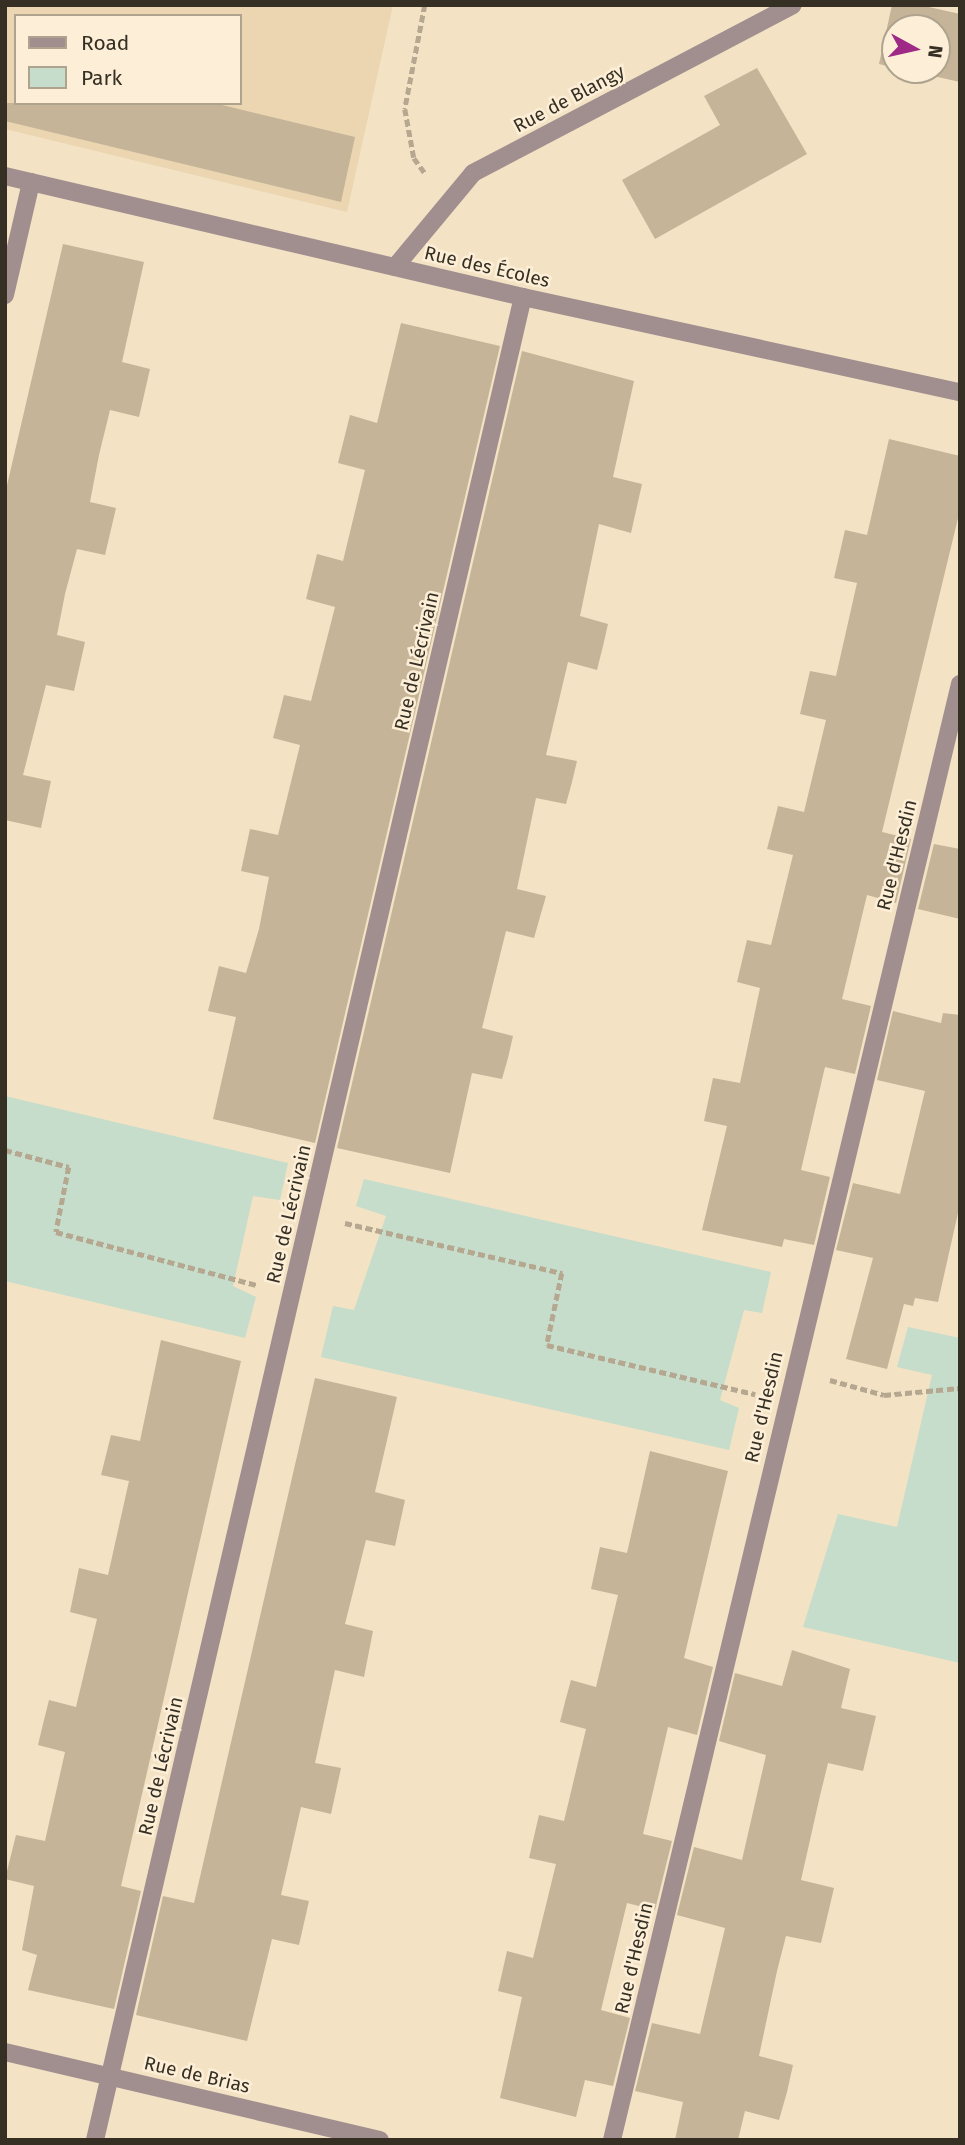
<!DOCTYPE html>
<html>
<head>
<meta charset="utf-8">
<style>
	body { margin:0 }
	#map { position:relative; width:965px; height:2145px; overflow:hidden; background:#f3e2c4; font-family:"Fira Sans",sans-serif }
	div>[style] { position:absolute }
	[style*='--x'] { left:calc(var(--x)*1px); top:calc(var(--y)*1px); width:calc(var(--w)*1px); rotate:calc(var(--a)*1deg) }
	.built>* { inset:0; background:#ebd6b1 }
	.green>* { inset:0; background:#c5ddca }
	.building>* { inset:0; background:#c5b497 }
	.path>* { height:4.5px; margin-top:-2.25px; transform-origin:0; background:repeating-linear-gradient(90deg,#b6a890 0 7px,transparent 0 10.5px) }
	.street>* { height:18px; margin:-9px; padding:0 9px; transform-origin:9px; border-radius:9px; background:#a18f8f }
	span { translate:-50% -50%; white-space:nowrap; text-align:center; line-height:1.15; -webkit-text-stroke:5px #fdefd7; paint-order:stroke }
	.street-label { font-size:19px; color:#363024 }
	.frame { position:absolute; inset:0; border:7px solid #363024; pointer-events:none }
	.legend { position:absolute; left:14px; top:14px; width:228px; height:91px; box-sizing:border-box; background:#fdefd7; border:2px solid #ada38f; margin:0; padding:9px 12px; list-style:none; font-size:21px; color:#363024 }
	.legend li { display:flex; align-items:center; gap:14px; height:35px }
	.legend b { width:35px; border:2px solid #ada38f }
	.north { position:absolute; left:881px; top:14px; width:70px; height:70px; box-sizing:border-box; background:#fdefd7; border:2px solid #ada38f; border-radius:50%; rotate:98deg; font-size:19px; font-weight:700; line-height:28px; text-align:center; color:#363024 }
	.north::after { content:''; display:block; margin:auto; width:24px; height:32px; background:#9e2a85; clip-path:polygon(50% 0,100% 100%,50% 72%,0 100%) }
</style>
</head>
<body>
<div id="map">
	<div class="built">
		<i style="clip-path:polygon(evenodd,5px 5px,393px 5px,347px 212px,5px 129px,5px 5px,16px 16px,240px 16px,240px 103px,16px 103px,16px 16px)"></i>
	</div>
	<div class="green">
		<i style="clip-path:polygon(5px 1096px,288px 1163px,280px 1200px,253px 1196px,233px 1286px,256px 1297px,245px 1338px,5px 1281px)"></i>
		<i style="clip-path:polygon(364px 1179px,771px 1272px,762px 1313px,744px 1310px,720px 1400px,739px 1408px,729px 1450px,321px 1357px,333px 1306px,354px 1310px,386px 1216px,356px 1206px)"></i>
		<i style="clip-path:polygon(908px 1327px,960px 1338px,960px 1663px,803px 1627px,838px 1514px,897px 1527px,932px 1375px,897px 1367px)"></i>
	</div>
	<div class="building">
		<i style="clip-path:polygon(892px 5px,920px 5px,960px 14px,960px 82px,906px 70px,937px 70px,937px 28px,895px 28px,895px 68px,879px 64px)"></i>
		<i style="clip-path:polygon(757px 68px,807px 154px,655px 239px,622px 180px,720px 125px,704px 96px)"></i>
		<i style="clip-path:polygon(5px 103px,214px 103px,355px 137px,341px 202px,5px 121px)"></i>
		<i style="clip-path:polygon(63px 244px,144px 262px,122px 362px,150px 369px,139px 417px,110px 410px,99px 455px,90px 502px,116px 508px,105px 555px,77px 549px,65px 594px,57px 635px,85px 642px,74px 691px,46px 685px,23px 775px,51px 781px,41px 828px,5px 820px,5px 494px)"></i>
		<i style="clip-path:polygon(401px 323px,500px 346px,315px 1143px,213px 1119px,236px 1017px,208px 1011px,219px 966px,246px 973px,259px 929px,269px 877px,241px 871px,250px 829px,278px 835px,300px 745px,273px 738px,284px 695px,311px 701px,335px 607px,306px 599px,317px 554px,343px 561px,365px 470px,338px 463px,350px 415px,377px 423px)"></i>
		<i style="clip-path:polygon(522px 351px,634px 381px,613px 477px,642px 484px,631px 533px,599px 524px,580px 616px,608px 624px,603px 646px,597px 670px,568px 662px,546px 755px,577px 761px,572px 782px,566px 804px,536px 798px,517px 889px,546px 896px,534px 938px,506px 931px,482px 1028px,513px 1036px,508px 1058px,502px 1079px,472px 1073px,450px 1173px,337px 1148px)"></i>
		<i style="clip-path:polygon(889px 439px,960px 456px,960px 510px,882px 832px,911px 839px,896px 903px,867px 895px,842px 999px,871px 1006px,855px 1074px,825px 1067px,801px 1170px,830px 1177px,814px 1245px,784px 1239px,782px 1247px,702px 1230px,727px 1126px,704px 1121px,713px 1078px,740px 1083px,760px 988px,737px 982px,747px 940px,771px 945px,793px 855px,767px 849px,772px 830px,778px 806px,804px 812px,826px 720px,800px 714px,810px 671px,836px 676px,857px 583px,834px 578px,845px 530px,867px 535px)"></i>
		<i style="clip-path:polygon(934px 844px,960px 849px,960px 919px,918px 909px)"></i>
		<i style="clip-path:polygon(893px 1011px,941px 1023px,943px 1013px,960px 1015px,960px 1204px,938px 1302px,915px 1298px,913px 1306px,904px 1304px,887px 1369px,846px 1359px,873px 1258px,836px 1250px,853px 1183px,900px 1194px,925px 1091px,877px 1080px)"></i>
		<i style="clip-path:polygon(161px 1340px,241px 1361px,121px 1886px,141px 1891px,114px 2009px,28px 1990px,37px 1955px,22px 1950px,34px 1886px,5px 1879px,16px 1835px,45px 1841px,65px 1752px,38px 1745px,43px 1724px,49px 1700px,76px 1707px,97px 1619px,70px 1612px,79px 1568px,108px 1575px,129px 1481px,101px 1475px,111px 1435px,140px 1441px)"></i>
		<i style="clip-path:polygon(315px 1378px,397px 1397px,375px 1492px,405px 1500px,395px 1546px,366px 1540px,345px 1624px,373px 1631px,364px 1677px,335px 1670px,315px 1763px,341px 1768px,331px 1814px,301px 1807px,281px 1895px,309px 1901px,299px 1945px,272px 1939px,247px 2041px,136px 2015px,163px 1896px,194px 1903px)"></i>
		<i style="clip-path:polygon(650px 1451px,728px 1471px,684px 1658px,713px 1667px,697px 1735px,668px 1727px,643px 1834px,672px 1841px,655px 1910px,627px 1903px,601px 2010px,630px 2018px,613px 2086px,585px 2080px,576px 2117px,500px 2098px,522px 1997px,498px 1991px,507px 1951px,533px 1958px,556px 1864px,529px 1858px,539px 1815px,564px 1821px,586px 1729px,560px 1722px,565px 1702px,571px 1680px,596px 1687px,618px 1595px,591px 1589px,600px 1547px,627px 1553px)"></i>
		<i style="clip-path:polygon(792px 1650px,850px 1669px,841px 1708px,876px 1716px,863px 1771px,828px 1763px,819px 1800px,801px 1880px,834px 1888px,821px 1943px,786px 1936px,777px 1971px,759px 2056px,793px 2065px,787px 2092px,779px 2120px,745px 2111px,738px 2140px,675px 2140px,683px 2102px,635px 2091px,652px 2023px,700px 2034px,725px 1928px,677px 1915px,694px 1847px,742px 1860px,766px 1755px,719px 1741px,735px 1673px,782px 1686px)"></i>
	</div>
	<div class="path">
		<i style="--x:425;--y:5;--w:106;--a:100.9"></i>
		<i style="--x:405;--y:109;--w:50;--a:79.6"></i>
		<i style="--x:414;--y:158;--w:19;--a:54"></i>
		<i style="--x:5;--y:1150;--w:66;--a:14.9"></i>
		<i style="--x:69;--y:1167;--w:66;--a:101.3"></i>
		<i style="--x:56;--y:1232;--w:208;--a:14.8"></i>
		<i style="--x:345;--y:1223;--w:223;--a:13"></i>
		<i style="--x:562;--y:1273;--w:74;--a:101.8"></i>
		<i style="--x:547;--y:1345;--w:214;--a:13.3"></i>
		<i style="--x:830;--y:1380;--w:56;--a:15.5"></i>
		<i style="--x:884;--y:1395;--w:76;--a:-5.3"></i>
	</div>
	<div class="street">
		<i style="--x:5;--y:176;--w:532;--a:13.15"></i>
		<i style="--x:523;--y:297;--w:447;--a:12.3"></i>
		<i style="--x:395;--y:267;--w:122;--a:-50.3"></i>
		<i style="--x:473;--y:173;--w:361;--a:-27.7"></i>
		<i style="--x:5;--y:295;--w:116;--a:-77"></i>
		<i style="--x:5;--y:2052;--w:385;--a:13.2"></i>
		<i style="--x:95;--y:2140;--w:1892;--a:-76.93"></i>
		<i style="--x:612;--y:2140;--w:1497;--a:-76.56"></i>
	</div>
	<div class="street-label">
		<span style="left:569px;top:99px;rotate:-28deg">Rue de Blangy</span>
		<span style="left:487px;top:267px;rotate:13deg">Rue des Écoles</span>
		<span style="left:417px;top:661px;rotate:-77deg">Rue de Lécrivain</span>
		<span style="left:897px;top:855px;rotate:-76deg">Rue d'Hesdin</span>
		<span style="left:289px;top:1214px;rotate:-77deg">Rue de Lécrivain</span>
		<span style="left:764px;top:1407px;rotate:-77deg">Rue d'Hesdin</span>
		<span style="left:161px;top:1766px;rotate:-77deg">Rue de Lécrivain</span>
		<span style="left:634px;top:1958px;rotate:-77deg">Rue d'Hesdin</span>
		<span style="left:197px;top:2075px;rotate:13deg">Rue de Brias</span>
	</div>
	<div class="frame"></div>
	<ul class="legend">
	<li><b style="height:9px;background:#a18f8f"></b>Road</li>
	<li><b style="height:19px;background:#c5ddca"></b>Park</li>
	</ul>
	<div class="north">N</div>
</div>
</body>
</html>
